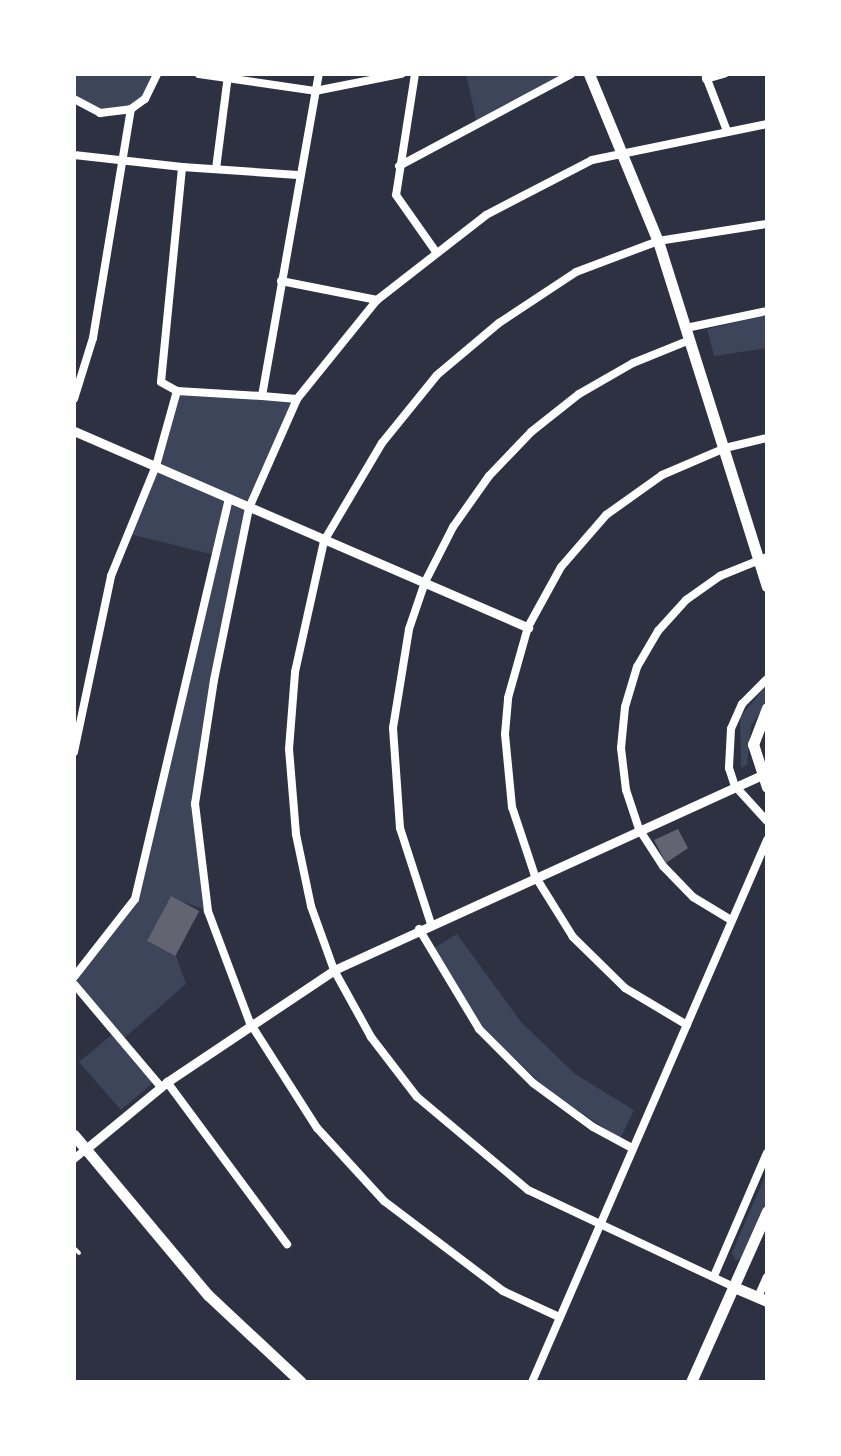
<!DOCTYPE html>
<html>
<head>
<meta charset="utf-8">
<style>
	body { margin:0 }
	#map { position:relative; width:841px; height:1456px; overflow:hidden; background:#2d3142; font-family:"Public Sans",sans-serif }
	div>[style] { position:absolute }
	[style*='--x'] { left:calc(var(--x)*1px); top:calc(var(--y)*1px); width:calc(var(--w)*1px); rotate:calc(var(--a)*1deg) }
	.green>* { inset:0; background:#3c4559 }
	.building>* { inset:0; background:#626471; transform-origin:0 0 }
	.service>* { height:4px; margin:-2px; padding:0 2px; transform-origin:2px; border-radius:2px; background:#fff }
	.minor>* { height:8px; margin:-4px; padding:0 4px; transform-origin:4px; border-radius:4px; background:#fff }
	.tertiary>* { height:9px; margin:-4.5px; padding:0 4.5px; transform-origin:4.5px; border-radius:4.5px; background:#fff }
	.secondary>* { height:11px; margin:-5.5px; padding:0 5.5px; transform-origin:5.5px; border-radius:5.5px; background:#fff }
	span { translate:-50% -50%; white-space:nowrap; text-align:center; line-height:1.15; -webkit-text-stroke:8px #fff; paint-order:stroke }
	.frame { position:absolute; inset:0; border:76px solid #fff; pointer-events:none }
</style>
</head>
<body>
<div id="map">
	<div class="green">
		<i style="clip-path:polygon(74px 74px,157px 74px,154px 85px,131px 109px,100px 113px,74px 99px)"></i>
		<i style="clip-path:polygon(466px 74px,571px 74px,477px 125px)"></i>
		<i style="clip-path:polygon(767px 315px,767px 348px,714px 356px,707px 329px)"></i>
		<i style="clip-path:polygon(177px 391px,297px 399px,249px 508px,195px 804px,208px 911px,170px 897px,148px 942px,176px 956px,186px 984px,122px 1040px,156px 1080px,121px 1110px,79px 1062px,115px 1032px,74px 977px,135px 899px,215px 555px,129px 534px)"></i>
		<i style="clip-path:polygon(767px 685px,767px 701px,751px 726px,747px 765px,741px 768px,740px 717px)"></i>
		<i style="clip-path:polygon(457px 934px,521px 1022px,575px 1074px,634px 1110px,620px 1139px,547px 1089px,483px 1029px,434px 948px)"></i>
		<i style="clip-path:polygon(767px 1171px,767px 1203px,744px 1257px,736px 1261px,732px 1253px)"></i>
	</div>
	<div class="building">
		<i style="clip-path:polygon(678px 829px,688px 848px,666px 863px,654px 840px)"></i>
		<i style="left:171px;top:896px;width:32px;height:51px;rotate:28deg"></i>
	</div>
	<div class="service">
		<i style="--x:74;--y:1248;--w:7;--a:45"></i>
	</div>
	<div class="minor">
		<i style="--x:199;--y:74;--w:117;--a:8.3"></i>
		<i style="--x:315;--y:91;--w:88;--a:-11.2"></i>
		<i style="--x:415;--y:74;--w:122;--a:98.9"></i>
		<i style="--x:396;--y:195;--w:70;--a:54.9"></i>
		<i style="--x:705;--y:74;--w:61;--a:68.9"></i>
		<i style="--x:706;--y:79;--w:19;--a:-16"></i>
		<i style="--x:74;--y:99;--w:30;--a:28"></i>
		<i style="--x:100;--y:113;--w:31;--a:-7"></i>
		<i style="--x:131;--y:109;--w:17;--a:-36"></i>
		<i style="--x:145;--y:99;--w:28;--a:-64"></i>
		<i style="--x:74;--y:155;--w:109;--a:6.3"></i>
		<i style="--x:399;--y:166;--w:195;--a:-28.1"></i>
		<i style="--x:216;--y:169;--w:95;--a:-82.7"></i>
		<i style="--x:281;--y:281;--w:98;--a:11.2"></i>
		<i style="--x:686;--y:328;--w:83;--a:-11.9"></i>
		<i style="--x:177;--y:391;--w:85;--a:3.4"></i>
		<i style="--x:74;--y:399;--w:64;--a:-72.7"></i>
		<i style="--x:93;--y:338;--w:232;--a:-80.6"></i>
		<i style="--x:297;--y:399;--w:35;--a:-175"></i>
		<i style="--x:262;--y:396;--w:327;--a:-80"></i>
		<i style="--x:767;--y:679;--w:35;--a:135"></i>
		<i style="--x:742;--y:704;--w:27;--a:114"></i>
		<i style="--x:731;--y:729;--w:39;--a:93"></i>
		<i style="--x:729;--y:768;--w:19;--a:72"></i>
		<i style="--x:735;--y:786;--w:47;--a:47.6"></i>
		<i style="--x:74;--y:752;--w:180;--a:-78.1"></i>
		<i style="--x:111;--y:576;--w:119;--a:-67.8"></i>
		<i style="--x:156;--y:466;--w:78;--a:-74.4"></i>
		<i style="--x:177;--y:391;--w:18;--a:-151"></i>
		<i style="--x:161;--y:382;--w:216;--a:-84.4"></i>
		<i style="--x:182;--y:167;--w:116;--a:3.9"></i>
		<i style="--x:731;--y:920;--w:44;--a:-148.8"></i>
		<i style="--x:693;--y:897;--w:43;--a:-134.1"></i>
		<i style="--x:663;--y:866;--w:44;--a:-123"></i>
		<i style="--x:639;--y:829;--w:41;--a:-108.4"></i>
		<i style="--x:626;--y:790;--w:42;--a:-96.8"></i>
		<i style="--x:621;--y:748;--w:41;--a:-84.4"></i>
		<i style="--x:625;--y:707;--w:42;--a:-73.3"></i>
		<i style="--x:637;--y:667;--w:42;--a:-59.7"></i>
		<i style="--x:658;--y:631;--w:42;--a:-47.9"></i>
		<i style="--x:686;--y:600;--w:42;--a:-35.2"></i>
		<i style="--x:720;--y:576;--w:51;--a:-22"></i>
		<i style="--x:431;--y:924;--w:101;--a:-107.9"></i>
		<i style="--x:400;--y:828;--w:100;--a:-94"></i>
		<i style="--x:393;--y:728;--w:100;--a:-80.8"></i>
		<i style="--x:409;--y:629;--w:50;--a:-71.2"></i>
		<i style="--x:425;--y:582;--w:62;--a:-63"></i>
		<i style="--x:453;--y:527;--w:62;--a:-54.8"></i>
		<i style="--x:489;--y:476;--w:61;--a:-46.3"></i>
		<i style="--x:531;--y:432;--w:61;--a:-38.4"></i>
		<i style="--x:579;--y:394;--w:62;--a:-29.9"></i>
		<i style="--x:633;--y:363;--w:61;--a:-22"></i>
		<i style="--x:419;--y:929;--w:117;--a:59"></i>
		<i style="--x:479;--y:1029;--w:76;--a:45"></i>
		<i style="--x:533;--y:1083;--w:74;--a:36.3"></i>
		<i style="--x:593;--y:1127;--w:44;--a:28.3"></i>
		<i style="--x:74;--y:977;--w:99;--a:-52"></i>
		<i style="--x:135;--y:899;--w:411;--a:-76.8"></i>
		<i style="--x:74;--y:984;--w:135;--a:49.8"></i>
		<i style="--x:687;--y:1025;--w:72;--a:-149.2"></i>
		<i style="--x:625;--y:988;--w:73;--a:-135.6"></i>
		<i style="--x:573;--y:937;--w:72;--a:-121.9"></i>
		<i style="--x:535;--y:876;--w:73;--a:-108.4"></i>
		<i style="--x:512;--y:807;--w:73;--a:-95.5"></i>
		<i style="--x:505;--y:734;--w:36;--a:-85"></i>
		<i style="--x:508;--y:698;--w:74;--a:-74.3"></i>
		<i style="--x:528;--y:627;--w:68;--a:-61.2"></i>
		<i style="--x:561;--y:567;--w:69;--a:-49.1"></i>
		<i style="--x:606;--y:515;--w:69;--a:-35.5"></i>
		<i style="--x:662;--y:475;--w:69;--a:-23.2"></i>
		<i style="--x:725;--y:448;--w:43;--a:-13.4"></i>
		<i style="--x:167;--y:1082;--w:202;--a:53.5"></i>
		<i style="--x:74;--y:1159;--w:17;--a:-40"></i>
		<i style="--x:714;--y:1276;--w:134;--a:-66.7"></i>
		<i style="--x:734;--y:1287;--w:228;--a:-154.8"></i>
		<i style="--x:528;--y:1190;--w:145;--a:-140"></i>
		<i style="--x:417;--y:1097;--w:76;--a:-127.5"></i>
		<i style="--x:371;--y:1037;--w:77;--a:-118.9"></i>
		<i style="--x:334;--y:970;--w:68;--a:-109.8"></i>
		<i style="--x:311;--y:906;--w:74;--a:-101.8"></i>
		<i style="--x:296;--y:834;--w:85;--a:-94.7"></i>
		<i style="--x:289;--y:749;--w:77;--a:-85.5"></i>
		<i style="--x:295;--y:672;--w:134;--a:-77.5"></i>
		<i style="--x:324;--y:541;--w:114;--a:-59.4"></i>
		<i style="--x:382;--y:443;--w:87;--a:-51"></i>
		<i style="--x:437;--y:375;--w:81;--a:-40"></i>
		<i style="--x:499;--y:323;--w:92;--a:-33.5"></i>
		<i style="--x:576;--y:272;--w:88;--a:-20.7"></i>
		<i style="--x:658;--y:241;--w:110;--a:-8.9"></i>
		<i style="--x:758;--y:1297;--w:22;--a:-66"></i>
		<i style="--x:559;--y:1317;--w:62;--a:-155.1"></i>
		<i style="--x:503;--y:1291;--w:149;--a:-142.9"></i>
		<i style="--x:384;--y:1201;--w:99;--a:-132.5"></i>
		<i style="--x:317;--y:1128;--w:125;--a:-122.5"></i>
		<i style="--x:250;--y:1023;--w:120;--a:-110.6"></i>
		<i style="--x:208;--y:911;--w:108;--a:-96.9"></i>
		<i style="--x:195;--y:804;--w:125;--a:-81.3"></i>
		<i style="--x:214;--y:680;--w:176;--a:-78.5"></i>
		<i style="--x:249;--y:508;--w:119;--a:-66.2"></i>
		<i style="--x:297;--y:399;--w:127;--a:-51.1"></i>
		<i style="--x:377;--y:300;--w:138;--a:-37.9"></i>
		<i style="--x:486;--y:215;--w:119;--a:-27.4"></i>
		<i style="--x:592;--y:160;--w:179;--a:-11.6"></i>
		<i style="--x:532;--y:1382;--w:591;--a:-66.56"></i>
	</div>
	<div class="tertiary">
		<i style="--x:74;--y:431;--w:495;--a:23.4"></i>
		<i style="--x:87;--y:1148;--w:104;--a:-39.5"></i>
		<i style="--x:167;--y:1082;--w:201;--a:-33.8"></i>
		<i style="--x:334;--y:970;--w:467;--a:-24.5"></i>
	</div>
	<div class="secondary">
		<i style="--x:589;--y:74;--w:181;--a:67.6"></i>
		<i style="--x:658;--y:241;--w:362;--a:72.5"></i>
		<i style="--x:767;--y:708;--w:39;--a:111"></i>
		<i style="--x:753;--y:744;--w:45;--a:72"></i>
		<i style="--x:74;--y:1135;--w:209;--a:50.1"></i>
		<i style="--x:208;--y:1295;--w:127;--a:43.1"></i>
		<i style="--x:734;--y:1287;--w:36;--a:23"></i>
		<i style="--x:691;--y:1382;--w:187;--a:-66"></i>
	</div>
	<div class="frame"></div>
</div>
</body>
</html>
